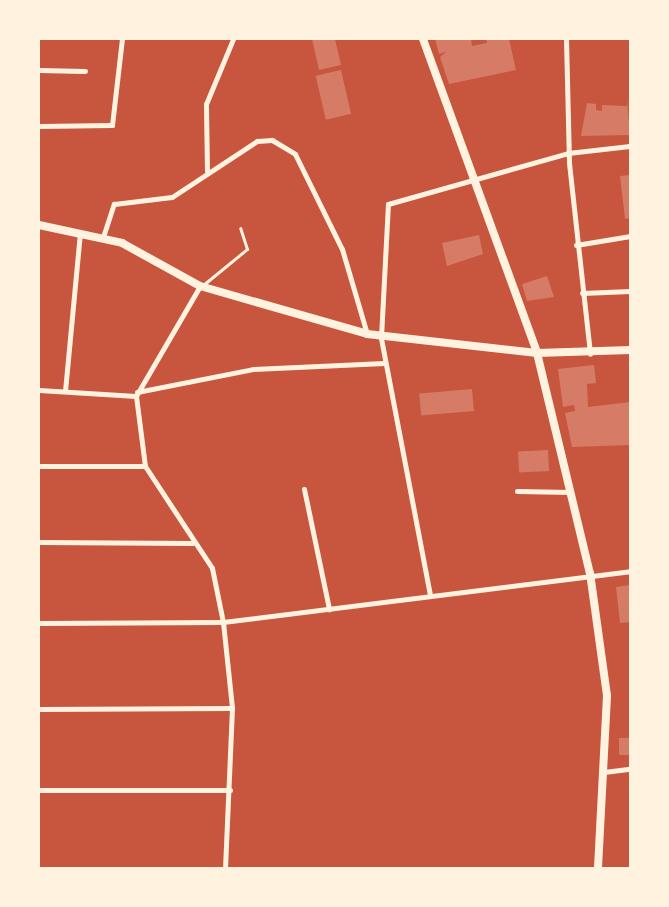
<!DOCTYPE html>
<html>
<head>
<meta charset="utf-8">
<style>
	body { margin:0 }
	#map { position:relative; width:669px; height:907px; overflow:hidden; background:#c8553d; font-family:"Space Grotesk",sans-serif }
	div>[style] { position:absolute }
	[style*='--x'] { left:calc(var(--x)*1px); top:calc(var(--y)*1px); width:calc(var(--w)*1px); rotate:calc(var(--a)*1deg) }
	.building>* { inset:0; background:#d67c66; transform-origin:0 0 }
	.service>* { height:3px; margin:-1.5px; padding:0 1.5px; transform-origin:1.5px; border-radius:1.5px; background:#fff3e0 }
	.minor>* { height:5px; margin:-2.5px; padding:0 2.5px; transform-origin:2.5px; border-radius:2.5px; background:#fff3e0 }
	.tertiary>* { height:8px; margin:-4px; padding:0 4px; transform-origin:4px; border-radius:4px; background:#fff3e0 }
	span { translate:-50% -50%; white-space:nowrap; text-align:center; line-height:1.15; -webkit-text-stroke:4px #fff3e0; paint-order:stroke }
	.frame { position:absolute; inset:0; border:40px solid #fff3e0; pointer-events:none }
</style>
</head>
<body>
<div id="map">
	<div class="building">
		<i style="clip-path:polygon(312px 39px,335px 39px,341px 65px,319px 70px)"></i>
		<i style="clip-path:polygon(435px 39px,471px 39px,472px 46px,487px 43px,486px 39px,509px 39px,516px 70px,449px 84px,440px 57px,446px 52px,439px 54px)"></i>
		<i style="left:341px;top:70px;width:45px;height:26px;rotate:77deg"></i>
		<i style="clip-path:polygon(627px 99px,630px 135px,581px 136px,587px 103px,596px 104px,596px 110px,602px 111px,602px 105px,627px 106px)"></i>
		<i style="clip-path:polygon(630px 175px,630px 218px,625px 219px,620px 176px)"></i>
		<i style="clip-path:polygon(479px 235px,483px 254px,447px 266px,442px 243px)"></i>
		<i style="clip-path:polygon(547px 276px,554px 297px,527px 301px,522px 284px)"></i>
		<i style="clip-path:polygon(594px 365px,596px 383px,587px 384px,588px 407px,630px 402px,630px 445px,572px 447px,565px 413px,575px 411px,574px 405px,563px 407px,558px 369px)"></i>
		<i style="left:472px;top:389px;width:22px;height:53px;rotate:85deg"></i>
		<i style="left:548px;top:450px;width:21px;height:30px;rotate:87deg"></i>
		<i style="clip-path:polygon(630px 585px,630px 622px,620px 623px,616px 587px)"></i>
		<i style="left:619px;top:738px;width:11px;height:17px"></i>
	</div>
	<div class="service">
		<i style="--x:203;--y:285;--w:57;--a:-39.3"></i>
		<i style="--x:247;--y:249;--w:22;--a:-108"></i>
	</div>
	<div class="minor">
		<i style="--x:566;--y:39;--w:124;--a:88.6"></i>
		<i style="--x:569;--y:163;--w:192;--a:83.7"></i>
		<i style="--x:39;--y:70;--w:46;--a:1.2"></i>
		<i style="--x:39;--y:126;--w:73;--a:-0.8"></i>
		<i style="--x:112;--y:125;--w:87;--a:-83.4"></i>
		<i style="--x:207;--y:171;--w:67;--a:-90.9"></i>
		<i style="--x:206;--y:104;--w:70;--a:-67.4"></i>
		<i style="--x:103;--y:237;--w:35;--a:-72"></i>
		<i style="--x:114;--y:204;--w:58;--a:-6.9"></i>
		<i style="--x:172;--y:197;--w:102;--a:-33.4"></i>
		<i style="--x:257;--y:141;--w:15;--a:-4"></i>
		<i style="--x:272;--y:140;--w:27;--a:31"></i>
		<i style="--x:295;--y:154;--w:106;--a:63.7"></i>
		<i style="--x:342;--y:249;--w:89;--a:73.6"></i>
		<i style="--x:576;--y:245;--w:55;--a:-9.5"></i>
		<i style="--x:200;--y:286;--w:127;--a:120.2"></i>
		<i style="--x:136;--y:396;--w:71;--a:82.7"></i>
		<i style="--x:145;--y:466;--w:122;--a:56.7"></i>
		<i style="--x:212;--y:568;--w:55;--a:78.5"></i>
		<i style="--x:223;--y:622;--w:86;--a:84"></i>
		<i style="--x:232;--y:708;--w:160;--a:92.5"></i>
		<i style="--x:582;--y:293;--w:48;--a:-2.4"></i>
		<i style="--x:39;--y:390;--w:97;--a:3.5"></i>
		<i style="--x:65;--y:391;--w:159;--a:-84.6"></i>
		<i style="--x:137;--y:392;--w:118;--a:-11.2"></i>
		<i style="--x:253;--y:369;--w:131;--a:-2.6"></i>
		<i style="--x:39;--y:466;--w:106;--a:0"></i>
		<i style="--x:304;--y:489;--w:123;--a:78.2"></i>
		<i style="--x:517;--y:491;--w:54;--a:1.1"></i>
		<i style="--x:39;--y:542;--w:154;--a:0.4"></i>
		<i style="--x:430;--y:595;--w:263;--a:-100.8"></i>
		<i style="--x:381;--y:337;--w:133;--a:-87"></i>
		<i style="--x:388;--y:204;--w:187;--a:-15.8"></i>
		<i style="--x:568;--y:153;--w:62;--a:-6.4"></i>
		<i style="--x:39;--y:623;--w:184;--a:-0.3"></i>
		<i style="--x:223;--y:622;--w:410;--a:-7.1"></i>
		<i style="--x:39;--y:709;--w:193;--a:-0.3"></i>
		<i style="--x:604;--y:772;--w:26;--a:-7"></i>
		<i style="--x:39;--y:790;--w:191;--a:0"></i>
	</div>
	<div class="tertiary">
		<i style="--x:423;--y:39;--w:334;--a:70"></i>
		<i style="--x:537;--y:353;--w:226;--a:76.5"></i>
		<i style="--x:590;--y:573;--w:124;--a:82.1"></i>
		<i style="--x:607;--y:696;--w:172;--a:93"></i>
		<i style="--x:39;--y:225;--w:85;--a:12.2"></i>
		<i style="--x:122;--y:243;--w:89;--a:28.9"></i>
		<i style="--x:200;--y:286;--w:174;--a:16"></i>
		<i style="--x:367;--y:334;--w:171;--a:6.4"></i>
		<i style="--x:537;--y:353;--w:93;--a:-1.8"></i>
	</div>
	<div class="frame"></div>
</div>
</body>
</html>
